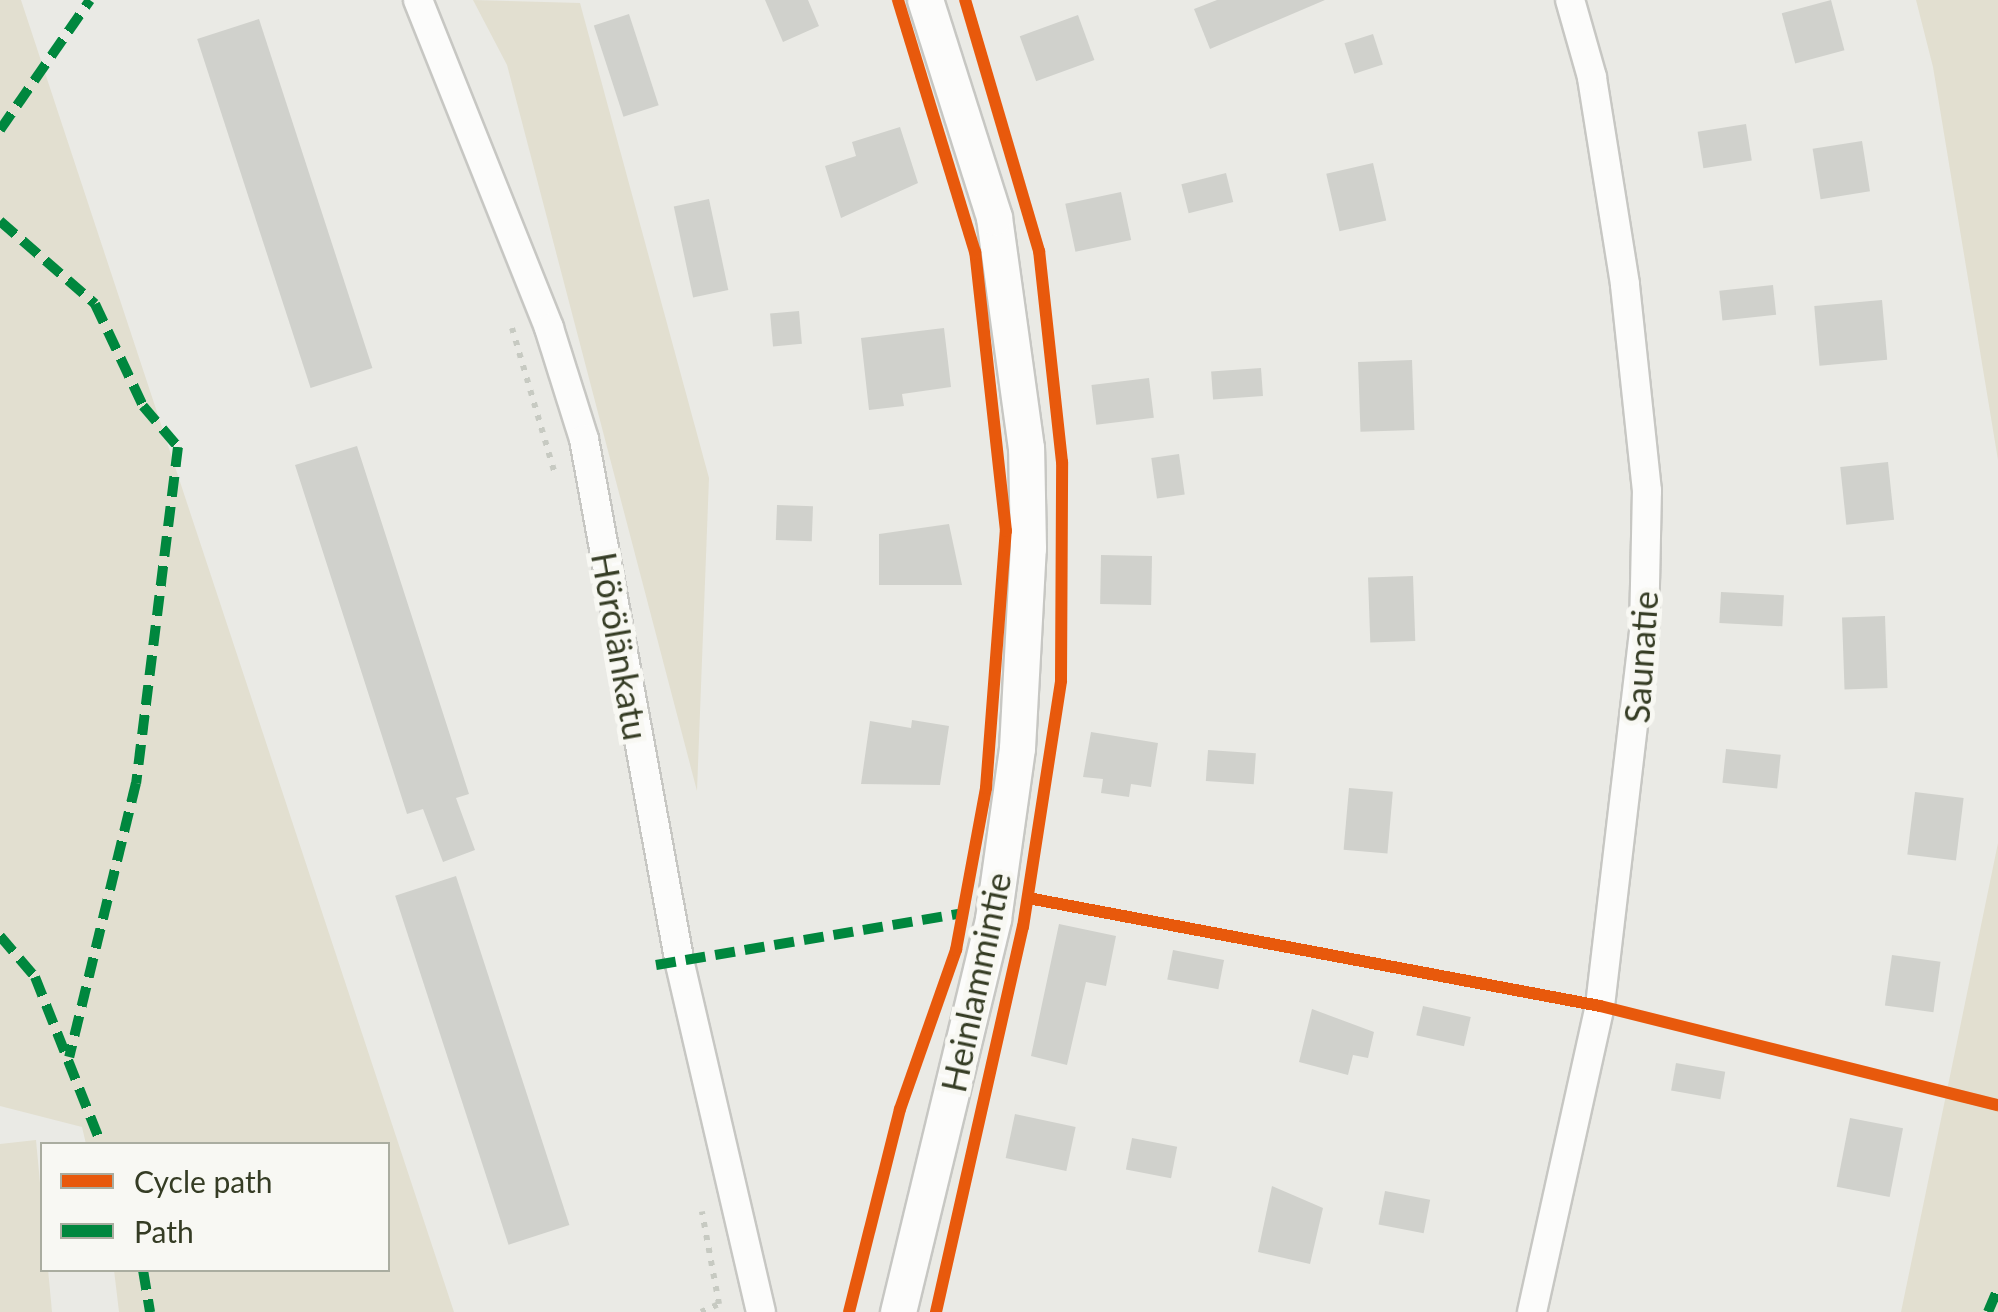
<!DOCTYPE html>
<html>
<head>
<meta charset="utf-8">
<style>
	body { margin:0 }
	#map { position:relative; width:1998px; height:1312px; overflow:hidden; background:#eaeae5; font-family:Lato,sans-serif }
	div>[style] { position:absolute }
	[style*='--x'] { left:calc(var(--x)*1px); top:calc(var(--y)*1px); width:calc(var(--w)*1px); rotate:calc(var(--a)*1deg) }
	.green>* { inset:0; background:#e2dfd0 }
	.building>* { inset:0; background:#d0d1cc; transform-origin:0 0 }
	.path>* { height:6px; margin-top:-3px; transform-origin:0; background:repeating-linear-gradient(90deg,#c7cac2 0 5px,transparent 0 13px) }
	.roads { filter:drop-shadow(2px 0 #c7c7c3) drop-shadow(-2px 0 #c7c7c3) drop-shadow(0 2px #c7c7c3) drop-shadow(0 -2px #c7c7c3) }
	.minor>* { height:28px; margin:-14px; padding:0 14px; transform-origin:14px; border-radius:14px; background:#fcfcfb }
	.tertiary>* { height:35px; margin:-17.5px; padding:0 17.5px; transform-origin:17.5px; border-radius:17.5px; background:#fcfcfb }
	.quiet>* { height:10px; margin-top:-5px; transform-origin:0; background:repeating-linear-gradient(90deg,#00873e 0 20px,transparent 0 30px) }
	.cycleway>* { height:12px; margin:-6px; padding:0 6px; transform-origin:6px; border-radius:6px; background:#e8590c }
	span { translate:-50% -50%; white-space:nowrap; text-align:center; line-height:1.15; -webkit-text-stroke:10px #f8f8f3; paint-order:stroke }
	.street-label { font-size:35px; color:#353c24 }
	.legend { position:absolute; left:40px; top:1142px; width:350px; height:130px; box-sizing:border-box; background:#f8f8f3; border:2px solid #aaada0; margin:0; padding:12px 18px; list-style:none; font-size:30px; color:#353c24 }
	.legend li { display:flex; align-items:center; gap:20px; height:50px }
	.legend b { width:50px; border:2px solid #aaada0 }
</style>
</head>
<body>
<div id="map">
	<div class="green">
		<i style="clip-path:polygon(0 0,21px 0,454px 1312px,119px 1312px,114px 1270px,388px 1270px,388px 1144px,86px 1144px,82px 1127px,0 1106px)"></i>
		<i style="clip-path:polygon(473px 0,580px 3px,709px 478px,697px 791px,507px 65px)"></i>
		<i style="clip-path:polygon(1916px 0,1998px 0,1998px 460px,1933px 67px)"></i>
		<i style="clip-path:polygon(1998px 843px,1998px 1312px,1901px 1312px,1951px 1071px)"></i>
		<i style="clip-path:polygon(36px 1140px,52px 1312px,0 1312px,0 1144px)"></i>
	</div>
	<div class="building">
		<i style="clip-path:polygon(765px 0,808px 0,819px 26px,783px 42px)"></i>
		<i style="clip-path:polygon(1217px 0,1325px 0,1210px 49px,1194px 9px)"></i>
		<i style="left:1831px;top:0;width:52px;height:51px;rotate:75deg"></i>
		<i style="left:629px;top:14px;width:96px;height:37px;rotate:72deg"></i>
		<i style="left:1078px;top:15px;width:48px;height:62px;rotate:70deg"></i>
		<i style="left:259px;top:19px;width:367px;height:65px;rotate:72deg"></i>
		<i style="left:1373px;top:34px;width:32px;height:30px;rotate:72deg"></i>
		<i style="left:1746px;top:124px;width:37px;height:49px;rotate:81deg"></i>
		<i style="clip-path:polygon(900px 127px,918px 183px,841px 218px,825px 166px,856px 156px,852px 142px)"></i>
		<i style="left:1862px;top:141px;width:51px;height:50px;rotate:81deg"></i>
		<i style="left:1373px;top:163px;width:59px;height:48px;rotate:77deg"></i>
		<i style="left:1226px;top:173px;width:30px;height:46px;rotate:76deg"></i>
		<i style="left:1121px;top:192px;width:49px;height:57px;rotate:78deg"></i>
		<i style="left:709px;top:199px;width:93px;height:36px;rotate:78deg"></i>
		<i style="left:1773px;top:285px;width:30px;height:54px;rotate:84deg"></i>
		<i style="left:1882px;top:300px;width:60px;height:68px;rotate:85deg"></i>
		<i style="left:799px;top:311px;width:33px;height:29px;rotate:85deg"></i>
		<i style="clip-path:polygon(944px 328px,951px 387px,902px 394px,904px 406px,869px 410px,861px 338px)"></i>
		<i style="left:1412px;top:360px;width:70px;height:54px;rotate:88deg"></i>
		<i style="left:1261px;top:368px;width:28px;height:50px;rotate:86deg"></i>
		<i style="left:1149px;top:378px;width:40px;height:58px;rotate:83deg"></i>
		<i style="clip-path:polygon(357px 446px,469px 794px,456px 798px,475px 850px,443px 862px,423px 809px,407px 814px,295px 465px)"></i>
		<i style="left:1179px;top:454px;width:41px;height:28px;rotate:82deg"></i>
		<i style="left:1888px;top:462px;width:58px;height:48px;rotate:84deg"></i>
		<i style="left:777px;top:505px;width:36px;height:35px;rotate:2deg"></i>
		<i style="clip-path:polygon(949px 524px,962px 585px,879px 585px,879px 534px)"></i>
		<i style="left:1101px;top:555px;width:51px;height:49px;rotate:1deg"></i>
		<i style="left:1413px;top:576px;width:65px;height:45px;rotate:88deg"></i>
		<i style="left:1721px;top:592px;width:63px;height:31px;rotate:3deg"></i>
		<i style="left:1885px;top:616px;width:72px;height:43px;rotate:88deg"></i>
		<i style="clip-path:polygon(912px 720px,949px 726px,940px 785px,861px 784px,870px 721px,911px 728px)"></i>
		<i style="clip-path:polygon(1091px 732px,1158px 743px,1151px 787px,1131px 784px,1129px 797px,1101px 793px,1103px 779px,1083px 777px)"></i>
		<i style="left:1726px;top:749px;width:55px;height:34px;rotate:6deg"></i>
		<i style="left:1208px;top:750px;width:48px;height:31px;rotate:4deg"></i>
		<i style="left:1349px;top:788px;width:44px;height:62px;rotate:5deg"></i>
		<i style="left:1915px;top:792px;width:49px;height:63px;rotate:7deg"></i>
		<i style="left:456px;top:876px;width:367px;height:64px;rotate:72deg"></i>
		<i style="clip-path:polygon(1059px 924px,1116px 936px,1106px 986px,1086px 982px,1067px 1065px,1031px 1056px)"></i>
		<i style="left:1173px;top:950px;width:52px;height:30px;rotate:11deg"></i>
		<i style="left:1892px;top:955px;width:49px;height:51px;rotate:8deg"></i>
		<i style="left:1423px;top:1006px;width:49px;height:30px;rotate:13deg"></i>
		<i style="clip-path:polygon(1312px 1009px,1374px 1032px,1368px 1058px,1353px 1055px,1348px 1075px,1299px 1062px)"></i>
		<i style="left:1676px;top:1063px;width:50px;height:28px;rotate:10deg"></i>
		<i style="left:1015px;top:1114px;width:62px;height:45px;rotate:12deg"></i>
		<i style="left:1850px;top:1118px;width:54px;height:70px;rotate:11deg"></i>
		<i style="left:1132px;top:1138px;width:46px;height:32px;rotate:11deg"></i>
		<i style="clip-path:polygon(1272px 1186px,1323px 1208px,1310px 1264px,1258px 1252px)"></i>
		<i style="left:1385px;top:1191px;width:46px;height:34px;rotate:11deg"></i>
	</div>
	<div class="path">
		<i style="--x:512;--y:328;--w:152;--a:73.6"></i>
		<i style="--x:701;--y:1312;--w:20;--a:-24"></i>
		<i style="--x:719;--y:1304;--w:94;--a:-100.5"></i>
	</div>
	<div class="roads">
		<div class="minor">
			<i style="--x:418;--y:0;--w:353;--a:68.2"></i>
			<i style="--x:549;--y:328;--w:116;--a:72.5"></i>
			<i style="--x:584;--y:439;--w:534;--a:79.64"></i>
			<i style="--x:680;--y:964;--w:357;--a:76.9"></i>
			<i style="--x:1532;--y:1312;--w:313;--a:-77.5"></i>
			<i style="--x:1600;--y:1006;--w:377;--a:-83.3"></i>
			<i style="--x:1644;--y:632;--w:141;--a:-88.8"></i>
			<i style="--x:1647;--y:491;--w:208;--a:-96.1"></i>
			<i style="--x:1625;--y:284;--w:210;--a:-99.1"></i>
			<i style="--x:1592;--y:77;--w:80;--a:-105.9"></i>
		</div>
		<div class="tertiary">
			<i style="--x:898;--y:1312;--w:404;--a:-76.4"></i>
			<i style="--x:993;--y:919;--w:173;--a:-82"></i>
			<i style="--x:1017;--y:748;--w:200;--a:-86.9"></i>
			<i style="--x:1028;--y:548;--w:100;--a:-91.1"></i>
			<i style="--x:1026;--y:448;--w:233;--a:-97.9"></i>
			<i style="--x:994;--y:217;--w:228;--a:-107.6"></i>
		</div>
	</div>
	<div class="quiet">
		<i style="--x:0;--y:130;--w:158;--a:-55.3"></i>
		<i style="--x:0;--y:221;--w:126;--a:41.1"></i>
		<i style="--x:95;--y:304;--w:113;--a:64.8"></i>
		<i style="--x:143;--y:406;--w:54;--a:49.5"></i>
		<i style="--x:178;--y:447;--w:339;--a:97.1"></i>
		<i style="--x:136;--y:783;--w:282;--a:103.7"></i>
		<i style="--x:0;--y:936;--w:54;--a:49.5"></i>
		<i style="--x:35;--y:977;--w:180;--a:68.4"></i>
		<i style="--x:656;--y:965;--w:311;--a:-9.6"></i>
		<i style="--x:143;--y:1270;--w:43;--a:80.5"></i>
		<i style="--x:1988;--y:1312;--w:25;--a:-67"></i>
	</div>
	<div class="cycleway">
		<i style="--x:1028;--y:898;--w:582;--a:10.69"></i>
		<i style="--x:1600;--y:1006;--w:410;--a:14"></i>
		<i style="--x:849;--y:1312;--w:209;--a:-75.9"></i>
		<i style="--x:900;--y:1109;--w:169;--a:-70.6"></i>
		<i style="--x:956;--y:950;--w:165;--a:-79.5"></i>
		<i style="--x:986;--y:788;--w:258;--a:-85.6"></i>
		<i style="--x:1006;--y:531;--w:281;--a:-96.3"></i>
		<i style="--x:975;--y:252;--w:264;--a:-107"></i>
		<i style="--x:936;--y:1312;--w:395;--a:-77.3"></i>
		<i style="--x:1023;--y:927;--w:249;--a:-81.2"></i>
		<i style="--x:1061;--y:681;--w:219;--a:-89.7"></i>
		<i style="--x:1062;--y:462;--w:212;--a:-96.2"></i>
		<i style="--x:1039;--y:251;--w:262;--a:-106.4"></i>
	</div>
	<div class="street-label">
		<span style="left:621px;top:646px;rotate:80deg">Hörölänkatu</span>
		<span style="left:1640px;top:657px;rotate:-86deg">Saunatie</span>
		<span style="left:975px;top:982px;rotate:-78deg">Heinlammintie</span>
	</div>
	<ul class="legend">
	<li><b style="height:12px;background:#e8590c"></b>Cycle path</li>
	<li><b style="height:12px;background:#00873e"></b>Path</li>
	</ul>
</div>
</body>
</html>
